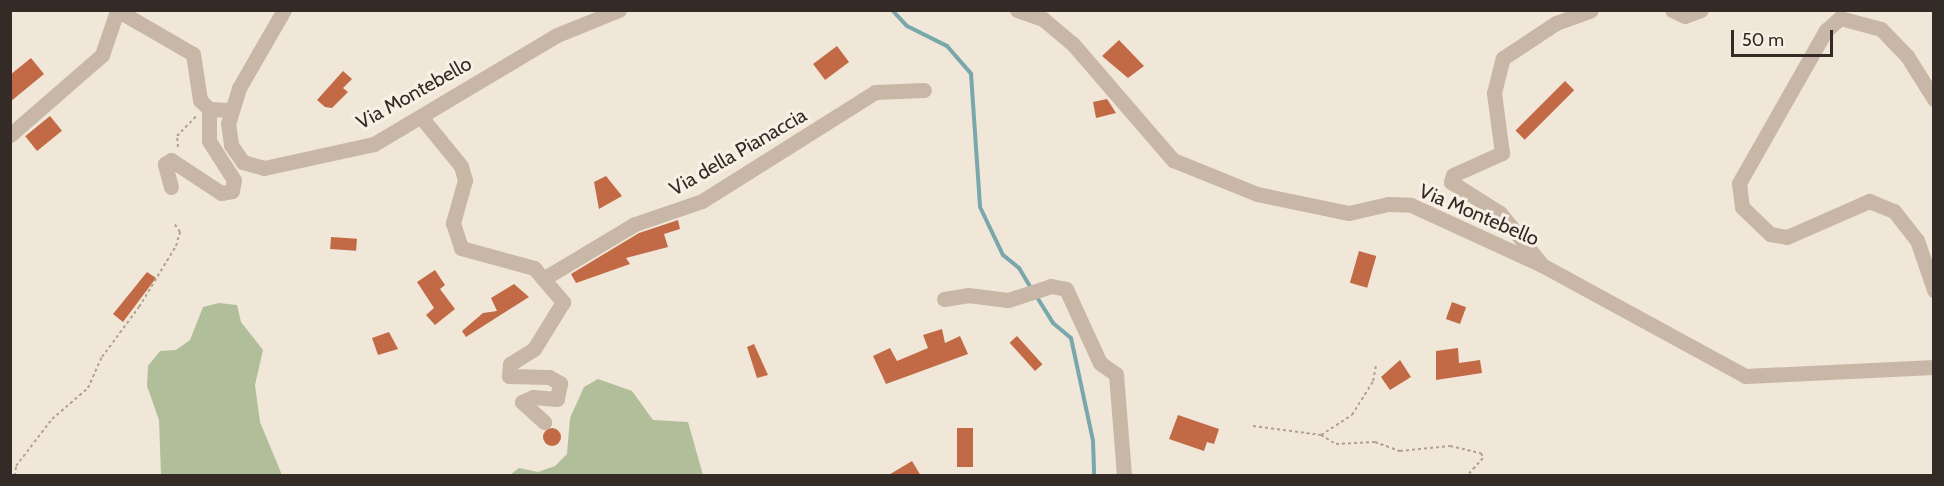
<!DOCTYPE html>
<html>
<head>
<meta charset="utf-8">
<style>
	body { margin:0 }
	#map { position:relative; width:1944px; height:486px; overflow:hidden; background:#f0e7d9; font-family:Cabin,sans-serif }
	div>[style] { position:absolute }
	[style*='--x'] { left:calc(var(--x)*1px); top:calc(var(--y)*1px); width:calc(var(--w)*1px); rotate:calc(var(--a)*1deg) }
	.green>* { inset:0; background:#b0bf9a }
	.stream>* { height:4px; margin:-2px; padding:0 2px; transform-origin:2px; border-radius:2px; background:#79a7ac }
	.building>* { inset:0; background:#c26a45; transform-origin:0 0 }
	.round { border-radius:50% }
	.path>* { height:2px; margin-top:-1px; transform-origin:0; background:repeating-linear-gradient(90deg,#b3a190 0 3px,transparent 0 6px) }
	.minor>* { height:15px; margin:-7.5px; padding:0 7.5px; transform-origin:7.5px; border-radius:7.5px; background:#c8b7a6 }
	span { translate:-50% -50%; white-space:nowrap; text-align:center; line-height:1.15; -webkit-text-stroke:6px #f8f0e5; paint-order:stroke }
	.street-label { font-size:20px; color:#342b26 }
	.frame { position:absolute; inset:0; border:12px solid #342b26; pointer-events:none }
	.scale { position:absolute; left:1731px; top:30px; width:102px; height:27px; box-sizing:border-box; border:3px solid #342b26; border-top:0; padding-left:8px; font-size:18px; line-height:21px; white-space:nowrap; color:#342b26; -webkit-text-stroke:4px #f8f0e5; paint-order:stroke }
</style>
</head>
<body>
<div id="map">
	<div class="green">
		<i style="clip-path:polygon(219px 303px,237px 305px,241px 322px,263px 350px,255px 385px,260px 422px,282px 475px,161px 475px,159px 420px,147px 386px,148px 366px,160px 351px,176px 350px,190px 340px,203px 307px)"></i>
		<i style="clip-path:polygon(598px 379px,632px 391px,653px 420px,688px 422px,703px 475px,510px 475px,519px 468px,538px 472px,555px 466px,567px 454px,570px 418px,584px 387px)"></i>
	</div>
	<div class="stream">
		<i style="--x:892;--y:10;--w:22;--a:47"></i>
		<i style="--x:907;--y:26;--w:45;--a:26.6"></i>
		<i style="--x:947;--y:46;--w:37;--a:49"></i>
		<i style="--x:971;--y:74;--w:133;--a:86.1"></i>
		<i style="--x:980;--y:207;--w:53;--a:64.4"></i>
		<i style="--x:1003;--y:255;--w:21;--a:39"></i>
		<i style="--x:1019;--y:268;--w:23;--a:59"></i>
		<i style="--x:1035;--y:294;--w:34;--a:58"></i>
		<i style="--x:1053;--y:323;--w:23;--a:40"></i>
		<i style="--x:1071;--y:338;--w:105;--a:77.9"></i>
		<i style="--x:1093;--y:441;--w:35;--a:88"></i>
	</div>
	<div class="building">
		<i style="clip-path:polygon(1119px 40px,1144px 66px,1128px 78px,1102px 56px)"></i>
		<i style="left:837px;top:46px;width:20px;height:30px;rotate:53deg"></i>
		<i style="clip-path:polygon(31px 58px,44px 74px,10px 102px,10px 75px)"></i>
		<i style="clip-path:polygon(343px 71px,352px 79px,343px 88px,348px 92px,332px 108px,325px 107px,317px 100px)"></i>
		<i style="left:1565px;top:81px;width:13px;height:70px;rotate:45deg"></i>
		<i style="clip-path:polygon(1107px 99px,1116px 113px,1096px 118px,1093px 102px)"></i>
		<i style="left:50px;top:116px;width:19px;height:32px;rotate:51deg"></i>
		<i style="clip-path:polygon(606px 176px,622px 196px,599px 209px,594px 182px)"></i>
		<i style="clip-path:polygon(678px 220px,680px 229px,664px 234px,668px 247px,626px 258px,630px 264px,576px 283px,571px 274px,639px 233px)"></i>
		<i style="left:331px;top:237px;width:26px;height:12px;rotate:4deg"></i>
		<i style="left:1359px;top:251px;width:18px;height:33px;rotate:16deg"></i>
		<i style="clip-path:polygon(435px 270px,445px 285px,440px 289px,455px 309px,435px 325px,426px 315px,434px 308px,417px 282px)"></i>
		<i style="clip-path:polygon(147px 272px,156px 278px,123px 322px,113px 314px)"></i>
		<i style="clip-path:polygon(514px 284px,529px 297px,466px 337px,462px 331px,483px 313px,497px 311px,491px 298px)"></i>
		<i style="left:1452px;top:302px;width:15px;height:18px;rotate:20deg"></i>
		<i style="clip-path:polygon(942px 329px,945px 343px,960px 336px,968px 354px,886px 384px,873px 356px,890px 348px,897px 361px,928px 348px,923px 335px)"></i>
		<i style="clip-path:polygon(389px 332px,398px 349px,378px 355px,372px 338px)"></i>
		<i style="left:1017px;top:336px;width:38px;height:10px;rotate:48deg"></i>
		<i style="clip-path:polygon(754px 344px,768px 375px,757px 378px,747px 347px)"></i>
		<i style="clip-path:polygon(1458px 348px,1459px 363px,1480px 360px,1482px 373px,1436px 380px,1436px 351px)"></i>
		<i style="clip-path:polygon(1400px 360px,1411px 377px,1390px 390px,1381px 377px)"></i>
		<i style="clip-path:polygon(1178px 415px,1219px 429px,1214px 444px,1207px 442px,1204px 451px,1169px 439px)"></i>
		<i style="left:957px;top:428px;width:16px;height:39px"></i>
		<i class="round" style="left:543px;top:428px;width:18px;height:18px"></i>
		<i style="clip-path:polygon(912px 461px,921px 476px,887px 476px)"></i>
	</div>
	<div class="path">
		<i style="--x:178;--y:147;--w:11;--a:-95"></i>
		<i style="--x:177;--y:136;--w:28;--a:-46"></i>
		<i style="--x:1253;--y:426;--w:69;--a:7.5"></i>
		<i style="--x:1321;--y:435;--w:37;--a:-33"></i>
		<i style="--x:1352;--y:415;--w:40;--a:-58"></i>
		<i style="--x:1373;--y:381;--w:15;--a:-79"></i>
		<i style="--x:1321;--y:435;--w:17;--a:31"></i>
		<i style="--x:1336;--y:444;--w:39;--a:-3"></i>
		<i style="--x:1375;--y:442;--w:27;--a:20"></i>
		<i style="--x:1400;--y:451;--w:50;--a:-5.7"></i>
		<i style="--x:1450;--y:446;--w:32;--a:13"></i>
		<i style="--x:1481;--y:453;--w:5;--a:68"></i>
		<i style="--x:1483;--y:458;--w:24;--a:132"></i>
		<i style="--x:15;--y:476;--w:10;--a:-84"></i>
		<i style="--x:16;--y:466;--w:59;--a:-52.5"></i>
		<i style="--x:52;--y:419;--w:48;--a:-40.7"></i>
		<i style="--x:88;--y:388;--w:34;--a:-66"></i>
		<i style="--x:102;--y:357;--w:62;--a:-53.5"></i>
		<i style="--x:139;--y:307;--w:71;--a:-58.8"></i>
		<i style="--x:176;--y:246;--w:15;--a:-74"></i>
		<i style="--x:180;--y:232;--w:11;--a:-124"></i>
	</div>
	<div class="minor">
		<i style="--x:117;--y:10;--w:88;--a:30.1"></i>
		<i style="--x:193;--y:54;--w:47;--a:81.3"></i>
		<i style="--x:200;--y:100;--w:13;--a:45"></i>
		<i style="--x:284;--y:10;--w:90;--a:120"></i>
		<i style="--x:239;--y:88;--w:37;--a:107"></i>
		<i style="--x:228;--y:123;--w:22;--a:82"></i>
		<i style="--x:231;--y:145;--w:21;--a:55"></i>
		<i style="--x:243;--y:162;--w:22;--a:16"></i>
		<i style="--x:264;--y:168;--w:113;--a:-12.3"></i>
		<i style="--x:374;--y:144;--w:213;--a:-30.8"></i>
		<i style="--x:557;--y:35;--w:67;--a:-22"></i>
		<i style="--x:1017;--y:10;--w:28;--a:19"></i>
		<i style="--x:1043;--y:19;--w:38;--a:40"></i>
		<i style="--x:1072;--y:43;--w:155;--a:49.2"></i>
		<i style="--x:1173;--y:160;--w:91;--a:22"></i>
		<i style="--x:1257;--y:194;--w:94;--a:11.7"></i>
		<i style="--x:1349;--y:213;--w:40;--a:-13"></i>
		<i style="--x:1388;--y:204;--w:23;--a:2"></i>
		<i style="--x:1411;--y:205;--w:142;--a:24.6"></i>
		<i style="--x:1540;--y:264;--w:234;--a:28.6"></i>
		<i style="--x:1745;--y:376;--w:189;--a:-2.7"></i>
		<i style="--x:1672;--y:10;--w:14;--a:25"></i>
		<i style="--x:1685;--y:16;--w:17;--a:-21"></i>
		<i style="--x:1934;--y:99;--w:51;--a:-122.1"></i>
		<i style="--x:1907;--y:56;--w:37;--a:-134"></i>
		<i style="--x:1881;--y:29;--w:42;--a:-165"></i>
		<i style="--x:1840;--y:18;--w:18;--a:139"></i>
		<i style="--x:1826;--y:30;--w:176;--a:119.6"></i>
		<i style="--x:1739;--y:183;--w:24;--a:83"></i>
		<i style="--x:1742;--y:207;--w:39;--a:44"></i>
		<i style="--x:1770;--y:234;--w:17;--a:10"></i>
		<i style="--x:1787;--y:237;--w:90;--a:-23.7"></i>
		<i style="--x:1869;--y:201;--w:27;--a:22"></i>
		<i style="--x:1894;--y:211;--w:37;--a:52"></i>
		<i style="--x:1917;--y:240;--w:53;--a:71.2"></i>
		<i style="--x:421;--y:117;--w:63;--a:50.8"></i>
		<i style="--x:461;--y:166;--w:15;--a:74"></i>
		<i style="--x:465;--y:180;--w:45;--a:105.6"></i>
		<i style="--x:453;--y:223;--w:26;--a:72"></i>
		<i style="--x:461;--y:248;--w:76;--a:15.3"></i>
		<i style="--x:534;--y:268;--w:45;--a:49.5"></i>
		<i style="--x:563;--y:302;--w:55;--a:121.7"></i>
		<i style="--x:534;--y:349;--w:28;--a:148"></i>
		<i style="--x:510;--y:364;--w:12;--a:95"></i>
		<i style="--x:509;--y:376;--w:40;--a:1.4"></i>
		<i style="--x:549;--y:377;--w:13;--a:29"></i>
		<i style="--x:560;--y:383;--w:16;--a:101"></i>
		<i style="--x:557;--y:399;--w:24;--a:-175"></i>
		<i style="--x:533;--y:397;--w:12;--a:156"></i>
		<i style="--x:522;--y:402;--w:30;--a:42"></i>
		<i style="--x:10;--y:135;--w:122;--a:-41"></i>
		<i style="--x:102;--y:55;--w:46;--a:-71.2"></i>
		<i style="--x:171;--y:187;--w:24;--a:-105"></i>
		<i style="--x:165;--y:164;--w:7;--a:-34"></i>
		<i style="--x:171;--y:160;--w:60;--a:33.4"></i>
		<i style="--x:221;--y:193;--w:11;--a:-10"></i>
		<i style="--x:232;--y:191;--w:11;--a:-80"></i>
		<i style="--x:234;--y:180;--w:46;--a:-122.7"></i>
		<i style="--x:209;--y:141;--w:32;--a:-90"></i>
		<i style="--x:209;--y:109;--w:21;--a:3"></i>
		<i style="--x:1542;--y:265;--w:67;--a:-128.9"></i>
		<i style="--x:1500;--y:213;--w:58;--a:-147.7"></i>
		<i style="--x:1451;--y:182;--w:7;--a:-74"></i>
		<i style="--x:1453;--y:175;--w:54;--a:-24.2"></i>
		<i style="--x:1502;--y:153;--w:61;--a:-97.6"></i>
		<i style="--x:1494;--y:93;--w:36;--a:-76"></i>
		<i style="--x:1503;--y:58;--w:64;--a:-33.4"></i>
		<i style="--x:1556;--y:23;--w:37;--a:-20"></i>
		<i style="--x:543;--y:279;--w:107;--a:-30.9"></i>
		<i style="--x:635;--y:224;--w:71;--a:-18.9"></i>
		<i style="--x:702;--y:201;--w:204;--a:-32.2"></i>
		<i style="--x:875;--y:92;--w:49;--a:-2.3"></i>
		<i style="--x:944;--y:299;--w:24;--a:-9"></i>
		<i style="--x:968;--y:295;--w:40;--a:7.1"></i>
		<i style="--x:1008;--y:300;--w:45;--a:-18"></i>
		<i style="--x:1051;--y:286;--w:15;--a:11"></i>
		<i style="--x:1066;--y:289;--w:81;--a:65.3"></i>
		<i style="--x:1100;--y:363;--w:19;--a:35"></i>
		<i style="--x:1116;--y:374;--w:102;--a:85.5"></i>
	</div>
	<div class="street-label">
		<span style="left:414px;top:93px;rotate:-29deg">Via Montebello</span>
		<span style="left:738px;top:152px;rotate:-30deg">Via della Pianaccia</span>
		<span style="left:1479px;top:215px;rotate:23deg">Via Montebello</span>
	</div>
	<div class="frame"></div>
	<div class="scale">50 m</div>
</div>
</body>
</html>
